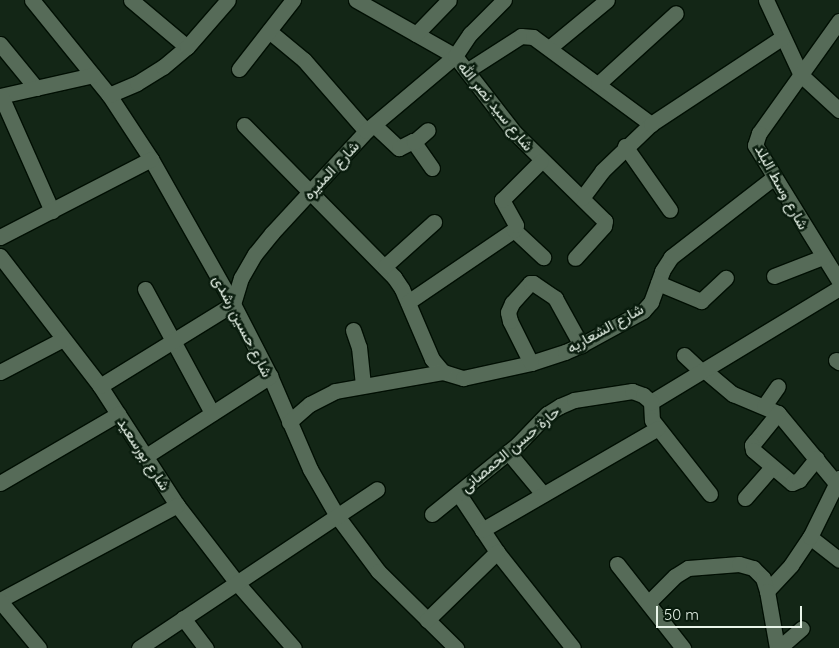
<!DOCTYPE html>
<html>
<head>
<meta charset="utf-8">
<style>
	body { margin:0 }
	#map { position:relative; width:839px; height:648px; overflow:hidden; background:#132616; font-family:Quicksand,Vazirmatn,sans-serif }
	div>[style] { position:absolute }
	[style*='--x'] { left:calc(var(--x)*1px); top:calc(var(--y)*1px); width:calc(var(--w)*1px); rotate:calc(var(--a)*1deg) }
	.roads { filter:drop-shadow(1px 0 #010f03) drop-shadow(-1px 0 #010f03) drop-shadow(0 1px #010f03) drop-shadow(0 -1px #010f03) }
	.minor>* { height:15px; margin:-7.5px; padding:0 7.5px; transform-origin:7.5px; border-radius:7.5px; background:#566b58 }
	span { translate:-50% -50%; white-space:nowrap; text-align:center; line-height:1.15; -webkit-text-stroke:5px #091c0d; paint-order:stroke }
	.street-label { font-size:15px; color:#e9f5ea }
	.scale { position:absolute; left:656px; top:606px; width:146px; height:22px; box-sizing:border-box; border:2px solid #e9f5ea; border-top:0; padding-left:6px; font-size:15px; line-height:18px; white-space:nowrap; color:#e9f5ea; -webkit-text-stroke:4px #091c0d; paint-order:stroke }
</style>
</head>
<body>
<div id="map">
	<div class="roads">
		<div class="minor">
			<i style="--x:32;--y:0;--w:122;--a:51"></i>
			<i style="--x:109;--y:95;--w:77;--a:56.7"></i>
			<i style="--x:151;--y:159;--w:167;--a:60.5"></i>
			<i style="--x:233;--y:304;--w:81;--a:62.8"></i>
			<i style="--x:270;--y:376;--w:101;--a:66.7"></i>
			<i style="--x:310;--y:469;--w:54;--a:60.1"></i>
			<i style="--x:337;--y:516;--w:69;--a:53.3"></i>
			<i style="--x:378;--y:571;--w:110;--a:44.6"></i>
			<i style="--x:131;--y:0;--w:73;--a:40"></i>
			<i style="--x:356;--y:0;--w:114;--a:29.5"></i>
			<i style="--x:455;--y:56;--w:96;--a:52.2"></i>
			<i style="--x:514;--y:132;--w:127;--a:44.4"></i>
			<i style="--x:605;--y:221;--w:5;--a:101"></i>
			<i style="--x:604;--y:226;--w:43;--a:132.2"></i>
			<i style="--x:766;--y:0;--w:83;--a:65"></i>
			<i style="--x:801;--y:75;--w:52;--a:42.6"></i>
			<i style="--x:839;--y:21;--w:138;--a:125.5"></i>
			<i style="--x:759;--y:133;--w:13;--a:108"></i>
			<i style="--x:755;--y:145;--w:160;--a:58.3"></i>
			<i style="--x:269;--y:31;--w:45;--a:39.6"></i>
			<i style="--x:304;--y:60;--w:94;--a:48.9"></i>
			<i style="--x:416;--y:34;--w:47;--a:-45.9"></i>
			<i style="--x:0;--y:44;--w:57;--a:50.7"></i>
			<i style="--x:549;--y:48;--w:75;--a:-39.6"></i>
			<i style="--x:239;--y:69;--w:88;--a:-52"></i>
			<i style="--x:468;--y:70;--w:63;--a:-32.7"></i>
			<i style="--x:521;--y:36;--w:12;--a:5"></i>
			<i style="--x:533;--y:37;--w:147;--a:36.4"></i>
			<i style="--x:598;--y:84;--w:105;--a:-42.3"></i>
			<i style="--x:109;--y:95;--w:30;--a:-23"></i>
			<i style="--x:137;--y:83;--w:31;--a:-32"></i>
			<i style="--x:163;--y:67;--w:31;--a:-40"></i>
			<i style="--x:187;--y:47;--w:62;--a:-48.9"></i>
			<i style="--x:0;--y:96;--w:95;--a:-12.7"></i>
			<i style="--x:1;--y:96;--w:126;--a:66.1"></i>
			<i style="--x:244;--y:125;--w:214;--a:45.4"></i>
			<i style="--x:394;--y:277;--w:14;--a:56"></i>
			<i style="--x:402;--y:289;--w:76;--a:66.8"></i>
			<i style="--x:432;--y:359;--w:17;--a:50"></i>
			<i style="--x:443;--y:372;--w:21;--a:17"></i>
			<i style="--x:463;--y:378;--w:70;--a:-12.4"></i>
			<i style="--x:531;--y:363;--w:36;--a:-18"></i>
			<i style="--x:565;--y:352;--w:17;--a:-24"></i>
			<i style="--x:581;--y:345;--w:71;--a:-28.7"></i>
			<i style="--x:643;--y:311;--w:12;--a:-48"></i>
			<i style="--x:651;--y:302;--w:33;--a:-70"></i>
			<i style="--x:662;--y:271;--w:17;--a:-57"></i>
			<i style="--x:671;--y:257;--w:130;--a:-37.8"></i>
			<i style="--x:374;--y:125;--w:34;--a:43"></i>
			<i style="--x:399;--y:148;--w:16;--a:-27"></i>
			<i style="--x:413;--y:141;--w:33;--a:55"></i>
			<i style="--x:414;--y:142;--w:18;--a:-41"></i>
			<i style="--x:625;--y:146;--w:78;--a:54.9"></i>
			<i style="--x:582;--y:198;--w:34;--a:-53"></i>
			<i style="--x:602;--y:171;--w:68;--a:-43.8"></i>
			<i style="--x:651;--y:124;--w:158;--a:-33.4"></i>
			<i style="--x:514;--y:230;--w:40;--a:43"></i>
			<i style="--x:0;--y:237;--w:170;--a:-27.3"></i>
			<i style="--x:0;--y:256;--w:164;--a:52.4"></i>
			<i style="--x:100;--y:386;--w:142;--a:57.1"></i>
			<i style="--x:177;--y:505;--w:98;--a:52.4"></i>
			<i style="--x:237;--y:583;--w:86;--a:48.8"></i>
			<i style="--x:385;--y:266;--w:66;--a:-41.9"></i>
			<i style="--x:774;--y:276;--w:53;--a:-21.2"></i>
			<i style="--x:658;--y:283;--w:47;--a:22.7"></i>
			<i style="--x:701;--y:301;--w:34;--a:-43"></i>
			<i style="--x:145;--y:289;--w:141;--a:61.6"></i>
			<i style="--x:408;--y:302;--w:128;--a:-34.2"></i>
			<i style="--x:514;--y:230;--w:5;--a:-68"></i>
			<i style="--x:516;--y:225;--w:29;--a:-119"></i>
			<i style="--x:502;--y:200;--w:55;--a:-45"></i>
			<i style="--x:353;--y:330;--w:18;--a:71"></i>
			<i style="--x:359;--y:347;--w:38;--a:84"></i>
			<i style="--x:684;--y:355;--w:23;--a:43"></i>
			<i style="--x:836;--y:360;--w:4;--a:34"></i>
			<i style="--x:531;--y:363;--w:47;--a:-116.6"></i>
			<i style="--x:510;--y:321;--w:9;--a:-103"></i>
			<i style="--x:508;--y:312;--w:10;--a:-66"></i>
			<i style="--x:512;--y:303;--w:27;--a:-48"></i>
			<i style="--x:530;--y:283;--w:3;--a:0"></i>
			<i style="--x:533;--y:283;--w:27;--a:34"></i>
			<i style="--x:555;--y:298;--w:54;--a:61"></i>
			<i style="--x:704;--y:370;--w:38;--a:40"></i>
			<i style="--x:733;--y:394;--w:49;--a:22.9"></i>
			<i style="--x:778;--y:413;--w:91;--a:50.4"></i>
			<i style="--x:0;--y:372;--w:71;--a:-27.6"></i>
			<i style="--x:100;--y:386;--w:156;--a:-31.7"></i>
			<i style="--x:233;--y:304;--w:27;--a:-73"></i>
			<i style="--x:241;--y:278;--w:28;--a:-60"></i>
			<i style="--x:255;--y:254;--w:27;--a:-51"></i>
			<i style="--x:272;--y:233;--w:139;--a:-47.3"></i>
			<i style="--x:366;--y:131;--w:116;--a:-40.1"></i>
			<i style="--x:455;--y:56;--w:27;--a:-56"></i>
			<i style="--x:470;--y:34;--w:48;--a:-45"></i>
			<i style="--x:651;--y:402;--w:220;--a:-31.2"></i>
			<i style="--x:651;--y:402;--w:18;--a:87"></i>
			<i style="--x:652;--y:420;--w:94;--a:51.9"></i>
			<i style="--x:764;--y:406;--w:24;--a:-55"></i>
			<i style="--x:778;--y:413;--w:36;--a:129"></i>
			<i style="--x:755;--y:441;--w:5;--a:127"></i>
			<i style="--x:752;--y:445;--w:5;--a:79"></i>
			<i style="--x:753;--y:450;--w:51;--a:40.2"></i>
			<i style="--x:792;--y:483;--w:8;--a:-23"></i>
			<i style="--x:799;--y:480;--w:28;--a:-51"></i>
			<i style="--x:289;--y:422;--w:28;--a:-41"></i>
			<i style="--x:310;--y:404;--w:28;--a:-27"></i>
			<i style="--x:335;--y:391;--w:110;--a:-10"></i>
			<i style="--x:508;--y:452;--w:55;--a:50.2"></i>
			<i style="--x:146;--y:456;--w:148;--a:-32.8"></i>
			<i style="--x:0;--y:483;--w:137;--a:-30.3"></i>
			<i style="--x:458;--y:493;--w:71;--a:56.5"></i>
			<i style="--x:497;--y:552;--w:122;--a:51.6"></i>
			<i style="--x:745;--y:498;--w:41;--a:-48.9"></i>
			<i style="--x:432;--y:514;--w:111;--a:-39.1"></i>
			<i style="--x:518;--y:444;--w:42;--a:-46"></i>
			<i style="--x:547;--y:414;--w:15;--a:-32"></i>
			<i style="--x:560;--y:406;--w:15;--a:-23"></i>
			<i style="--x:574;--y:400;--w:59;--a:-8.8"></i>
			<i style="--x:632;--y:391;--w:12;--a:20"></i>
			<i style="--x:643;--y:395;--w:11;--a:41"></i>
			<i style="--x:482;--y:530;--w:203;--a:-30.1"></i>
			<i style="--x:810;--y:537;--w:37;--a:38"></i>
			<i style="--x:617;--y:564;--w:107;--a:51.8"></i>
			<i style="--x:767;--y:591;--w:35;--a:-47"></i>
			<i style="--x:791;--y:565;--w:34;--a:-56"></i>
			<i style="--x:810;--y:537;--w:66;--a:-63.8"></i>
			<i style="--x:0;--y:600;--w:201;--a:-28.2"></i>
			<i style="--x:0;--y:601;--w:61;--a:50.3"></i>
			<i style="--x:648;--y:603;--w:38;--a:-45"></i>
			<i style="--x:675;--y:576;--w:15;--a:-32"></i>
			<i style="--x:688;--y:568;--w:51;--a:-4.5"></i>
			<i style="--x:739;--y:564;--w:15;--a:16"></i>
			<i style="--x:753;--y:568;--w:14;--a:45"></i>
			<i style="--x:763;--y:578;--w:14;--a:73"></i>
			<i style="--x:767;--y:591;--w:58;--a:80"></i>
			<i style="--x:183;--y:618;--w:38;--a:53"></i>
			<i style="--x:427;--y:620;--w:98;--a:-44.2"></i>
			<i style="--x:139;--y:648;--w:286;--a:-33.7"></i>
			<i style="--x:779;--y:648;--w:30;--a:-41"></i>
		</div>
	</div>
	<div class="street-label">
		<span style="left:496px;top:106px;rotate:51deg">شارع سيد نصر الله</span>
		<span style="left:331px;top:170px;rotate:-47deg">شارع المنيره</span>
		<span style="left:782px;top:187px;rotate:61deg">شارع وسط البلد</span>
		<span style="left:243px;top:326px;rotate:63deg">شارع حسين رشدى</span>
		<span style="left:605px;top:328px;rotate:-29deg">شارع الشعاريه</span>
		<span style="left:510px;top:449px;rotate:-40deg">حارة حسن الحمصانى</span>
		<span style="left:144px;top:454px;rotate:57deg">شارع بورسعيد</span>
	</div>
	<div class="scale">50 m</div>
</div>
</body>
</html>
